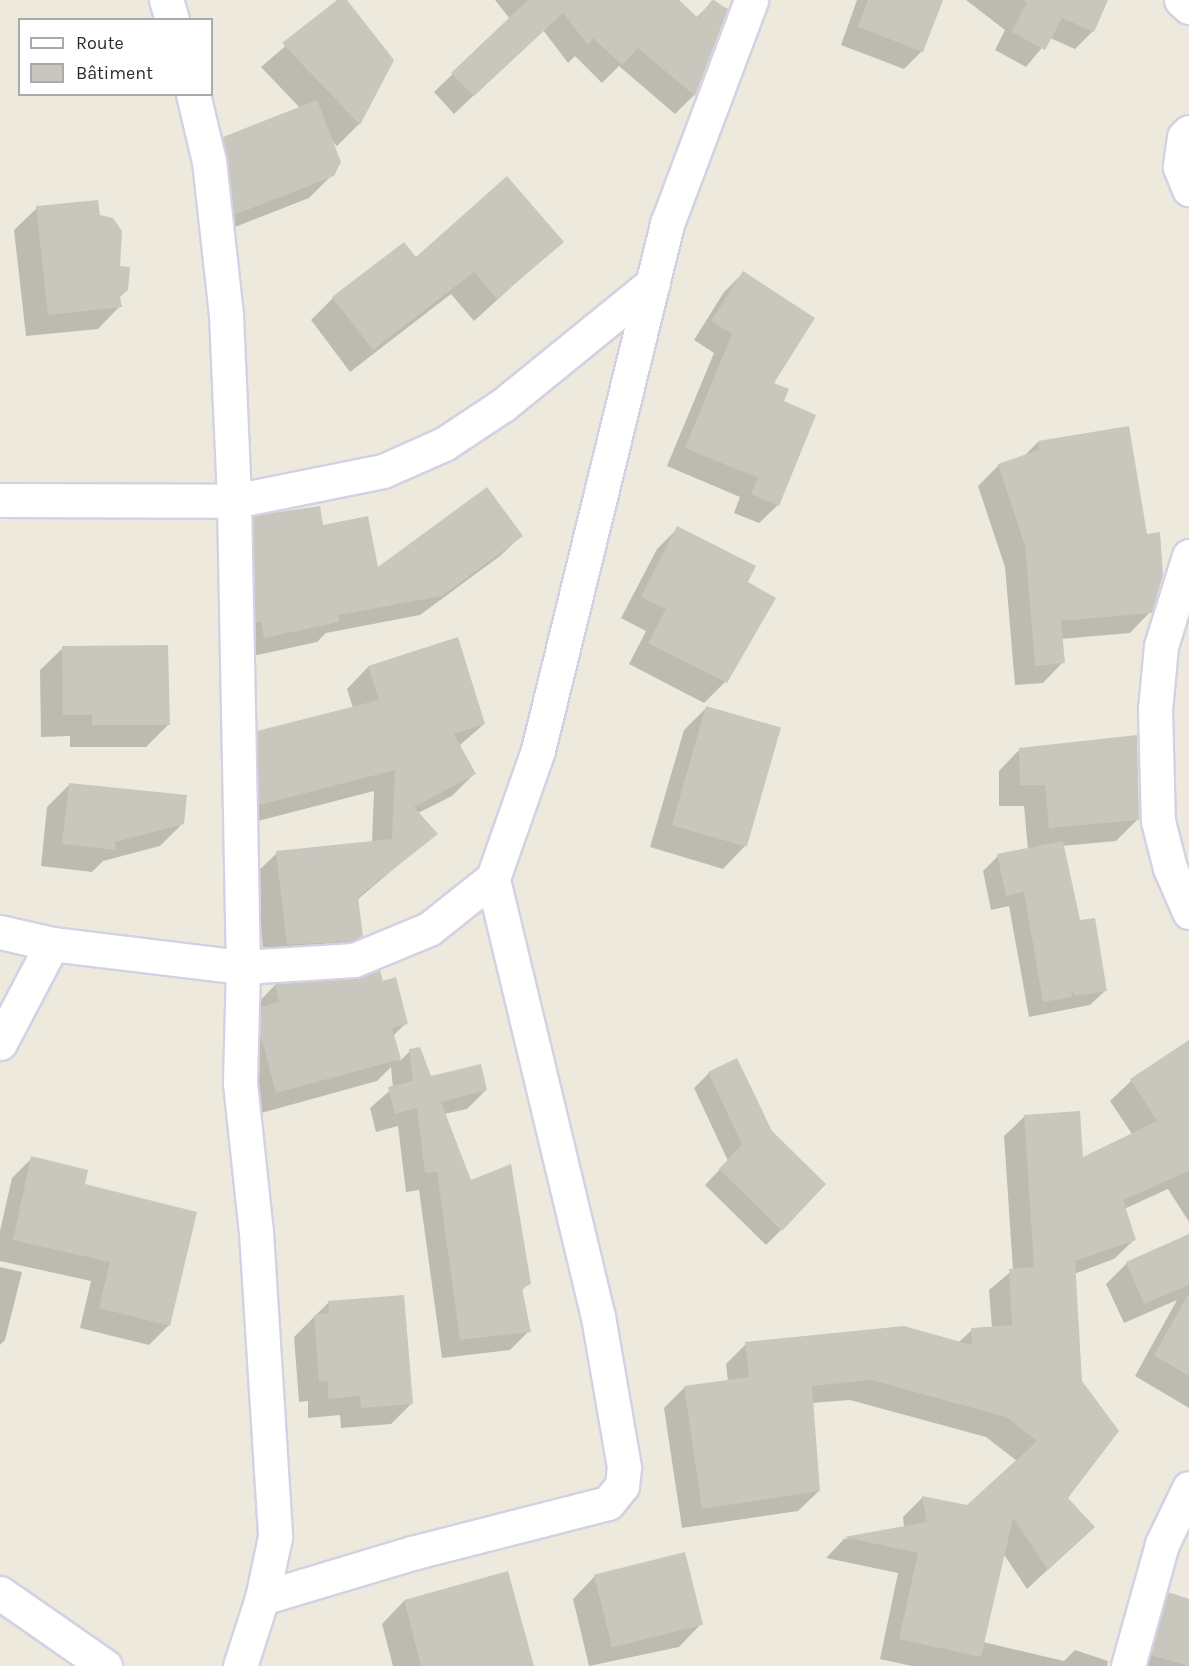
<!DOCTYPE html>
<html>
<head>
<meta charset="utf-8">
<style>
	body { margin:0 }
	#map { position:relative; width:1189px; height:1666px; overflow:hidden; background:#edeadd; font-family:Karla,sans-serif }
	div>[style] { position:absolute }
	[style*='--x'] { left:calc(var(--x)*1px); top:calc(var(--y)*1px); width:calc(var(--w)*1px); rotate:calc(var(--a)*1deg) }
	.shadow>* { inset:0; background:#0003 }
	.building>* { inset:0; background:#c8c6bd; transform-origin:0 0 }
	.roads { filter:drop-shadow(2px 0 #d3d2e4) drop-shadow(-2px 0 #d3d2e4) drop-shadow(0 2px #d3d2e4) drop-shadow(0 -2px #d3d2e4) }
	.street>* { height:33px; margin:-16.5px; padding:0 16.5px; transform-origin:16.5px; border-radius:16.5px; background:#fff }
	span { translate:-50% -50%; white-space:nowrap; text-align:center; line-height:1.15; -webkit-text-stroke:4.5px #fff; paint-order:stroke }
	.legend { position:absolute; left:18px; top:18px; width:195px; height:78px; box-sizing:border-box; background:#fff; border:2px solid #aaa; margin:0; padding:8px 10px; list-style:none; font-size:18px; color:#2b2b2b }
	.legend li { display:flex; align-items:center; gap:12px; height:30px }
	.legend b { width:30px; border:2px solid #aaa }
</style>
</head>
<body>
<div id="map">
	<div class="shadow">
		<i style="clip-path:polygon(339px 0,345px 0,392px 60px,359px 124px,337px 146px,331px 140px,332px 175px,309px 198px,212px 236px,201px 161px,223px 139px,301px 109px,261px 67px)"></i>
		<i style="clip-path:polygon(495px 0,677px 0,696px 18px,714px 0,726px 9px,694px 95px,675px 114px,619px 66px,602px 83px,575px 56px,568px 63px,543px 30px,454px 114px,434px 92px,510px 19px)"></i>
		<i style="clip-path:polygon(857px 0,941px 0,922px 51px,904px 69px,841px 45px)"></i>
		<i style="clip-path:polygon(966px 0,1107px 0,1093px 31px,1075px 49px,1050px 38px,1026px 67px,995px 50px,1005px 30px)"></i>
		<i style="clip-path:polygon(37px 208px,119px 297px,120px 306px,98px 329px,26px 336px,14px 230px)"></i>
		<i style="clip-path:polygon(562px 241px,474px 321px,451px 294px,350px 372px,311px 320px,333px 298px,415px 259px)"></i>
		<i style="clip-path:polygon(743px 273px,772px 384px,782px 402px,778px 505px,759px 523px,734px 513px,740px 497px,667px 466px,714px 353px,694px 340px,724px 292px)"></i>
		<i style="clip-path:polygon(1038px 442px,1150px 612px,1130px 633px,1061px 639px,1063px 662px,1043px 683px,1015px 685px,1005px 567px,978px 486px,999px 465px,1023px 457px)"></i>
		<i style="clip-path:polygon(254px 518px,377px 569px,521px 536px,500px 556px,420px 615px,326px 633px,317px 642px,244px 658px,233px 538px)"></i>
		<i style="clip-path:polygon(678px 528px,746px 582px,725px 682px,704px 703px,629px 664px,646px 631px,621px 618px,657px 549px)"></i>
		<i style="clip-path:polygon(63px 648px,168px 725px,146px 747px,70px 747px,70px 736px,41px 737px,40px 670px)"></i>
		<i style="clip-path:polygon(368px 667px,484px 724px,459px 746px,474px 774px,452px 796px,418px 813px,436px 833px,357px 900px,361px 936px,339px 957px,265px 966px,255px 874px,277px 853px,372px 842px,374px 791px,238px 826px,236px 754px,258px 732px,353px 708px,347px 689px)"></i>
		<i style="clip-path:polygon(706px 708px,745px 846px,723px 869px,650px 847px,684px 730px)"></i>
		<i style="clip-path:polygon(1135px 737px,1138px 819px,1116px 841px,1062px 846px,1078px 922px,1106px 990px,1090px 1005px,1029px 1017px,1009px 906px,991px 910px,983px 871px,998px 856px,1028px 850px,1024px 806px,999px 806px,999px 771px,1020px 749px)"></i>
		<i style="clip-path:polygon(70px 784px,183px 823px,160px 846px,103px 861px,92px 872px,41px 866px,47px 807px)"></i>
		<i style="clip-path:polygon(382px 982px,406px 1023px,393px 1036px,400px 1061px,410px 1051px,430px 1078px,486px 1090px,467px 1109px,444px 1114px,470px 1182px,529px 1283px,521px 1291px,529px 1331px,510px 1350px,442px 1358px,419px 1190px,406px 1192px,398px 1126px,376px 1132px,370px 1108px,393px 1088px,391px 1067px,377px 1081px,254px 1115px,253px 1008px,275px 985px)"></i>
		<i style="clip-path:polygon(1189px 1042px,1189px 1222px,1168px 1189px,1124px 1209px,1135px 1239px,1114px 1259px,1074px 1274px,1066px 1498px,1072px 1547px,1027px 1589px,1003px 1553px,983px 1642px,1064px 1661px,1075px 1650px,1108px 1661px,1107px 1666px,912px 1666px,880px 1659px,898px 1573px,826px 1558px,844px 1539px,904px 1527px,903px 1517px,923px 1497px,967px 1507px,1017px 1461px,986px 1437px,850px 1400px,812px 1403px,819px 1491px,798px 1511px,682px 1528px,664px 1408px,685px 1387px,728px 1381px,726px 1364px,746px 1344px,959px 1342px,972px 1330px,992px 1328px,989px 1290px,1013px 1270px,1004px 1136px,1025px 1116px,1082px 1159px,1132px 1134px,1110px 1101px,1131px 1081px)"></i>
		<i style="clip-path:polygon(709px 1073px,771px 1132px,781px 1230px,766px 1245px,705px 1185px,728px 1161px,694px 1088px)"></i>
		<i style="clip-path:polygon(32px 1158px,83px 1185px,169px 1325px,149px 1345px,80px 1328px,91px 1281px,0 1261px,0 1231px,12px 1178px)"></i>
		<i style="clip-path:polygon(1189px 1236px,1189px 1408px,1135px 1376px,1177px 1300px,1124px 1323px,1106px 1284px,1127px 1263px)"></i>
		<i style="clip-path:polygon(0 1267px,22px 1272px,5px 1340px,0 1345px)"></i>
		<i style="clip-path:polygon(328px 1303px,411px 1404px,391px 1424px,341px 1428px,340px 1415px,308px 1418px,308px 1401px,299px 1402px,294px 1337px)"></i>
		<i style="clip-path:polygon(507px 1573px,531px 1666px,393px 1666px,382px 1624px,404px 1601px)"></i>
		<i style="clip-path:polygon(595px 1576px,701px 1624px,679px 1647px,589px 1666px,573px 1599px)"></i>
		<i style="clip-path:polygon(1168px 1594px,1189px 1601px,1189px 1666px,1135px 1666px,1150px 1613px)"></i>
	</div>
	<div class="building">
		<i style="clip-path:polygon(337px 0,347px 0,394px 60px,360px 125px,282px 43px)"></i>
		<i style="clip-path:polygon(528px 0,679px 0,698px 18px,712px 0,728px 9px,695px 96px,638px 48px,622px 65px,593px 38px,588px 45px,563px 13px,474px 96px,451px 73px)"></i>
		<i style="clip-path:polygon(868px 0,943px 0,923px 52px,858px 27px)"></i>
		<i style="clip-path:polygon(1022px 0,1108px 0,1094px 32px,1062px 18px,1045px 50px,1012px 32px,1027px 2px)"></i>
		<i style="clip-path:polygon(317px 100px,341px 162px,334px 176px,234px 215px,223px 137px)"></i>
		<i style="clip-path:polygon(507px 176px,564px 242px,497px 299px,474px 272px,373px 350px,332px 297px,404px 242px,416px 257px)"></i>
		<i style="clip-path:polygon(98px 200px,100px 215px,113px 218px,122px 231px,120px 266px,130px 267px,128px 290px,120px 297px,122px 307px,48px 315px,36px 206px)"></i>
		<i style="clip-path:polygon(743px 271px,815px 318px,774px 383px,789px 389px,784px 401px,816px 415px,779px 506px,751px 494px,758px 478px,685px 448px,732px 334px,711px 321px)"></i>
		<i style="clip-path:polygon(1129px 426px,1147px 534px,1160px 532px,1163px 575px,1152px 613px,1061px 621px,1065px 663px,1035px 666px,1025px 546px,998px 464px,1039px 450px,1038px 441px)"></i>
		<i style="clip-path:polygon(487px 487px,523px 536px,442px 596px,338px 615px,339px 622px,264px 638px,261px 622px,255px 623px,253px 516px,320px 506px,323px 525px,368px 516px,378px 567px)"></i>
		<i style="clip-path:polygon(677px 526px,756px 566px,748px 582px,776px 598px,727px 683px,648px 643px,666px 609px,641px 597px)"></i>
		<i style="clip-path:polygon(458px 637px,485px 724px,454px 734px,476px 774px,414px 807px,438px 834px,358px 897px,363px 936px,350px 941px,287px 945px,276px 851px,392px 839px,395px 770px,259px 805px,257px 731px,379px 700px,368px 666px)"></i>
		<i style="clip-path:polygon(168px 645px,170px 725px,92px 725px,92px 715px,63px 715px,62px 646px)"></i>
		<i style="left:706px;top:706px;width:78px;height:124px;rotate:16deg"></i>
		<i style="clip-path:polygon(1137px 735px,1139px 820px,1049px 828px,1045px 785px,1020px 785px,1019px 748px)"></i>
		<i style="clip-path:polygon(69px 783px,187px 795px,184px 824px,115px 842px,116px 850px,62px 844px)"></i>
		<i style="clip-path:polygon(1063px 841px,1080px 920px,1095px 918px,1107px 991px,1076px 996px,1071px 989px,1072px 997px,1043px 1002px,1024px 892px,1006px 896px,997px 854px)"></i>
		<i style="clip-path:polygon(380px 970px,383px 981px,396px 977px,408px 1024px,392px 1028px,401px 1059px,276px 1093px,260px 1033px,261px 1007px,279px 1002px,275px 984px,355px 979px)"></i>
		<i style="clip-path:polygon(1189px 1040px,1189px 1171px,1123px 1200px,1136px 1240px,1075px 1261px,1082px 1381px,1119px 1431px,1068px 1498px,1095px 1527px,1048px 1570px,1013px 1518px,981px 1657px,899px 1639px,918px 1553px,844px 1537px,927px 1522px,922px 1496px,967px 1505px,1037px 1441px,1006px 1417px,871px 1380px,812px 1386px,820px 1491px,702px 1509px,684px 1386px,749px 1377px,745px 1342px,904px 1326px,972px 1345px,971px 1328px,1012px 1325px,1009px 1269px,1034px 1267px,1024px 1115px,1080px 1111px,1083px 1157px,1157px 1121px,1130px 1079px)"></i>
		<i style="clip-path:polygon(420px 1047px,431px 1076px,481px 1064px,487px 1090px,441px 1102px,471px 1180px,511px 1164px,531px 1284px,522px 1288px,531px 1332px,460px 1340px,437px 1172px,425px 1173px,417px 1108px,395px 1114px,388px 1087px,413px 1081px,409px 1049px)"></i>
		<i style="clip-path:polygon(737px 1058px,772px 1131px,826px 1184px,782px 1231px,719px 1169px,742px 1144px,708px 1072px)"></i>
		<i style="clip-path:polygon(31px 1156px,88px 1170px,85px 1184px,197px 1212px,170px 1326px,99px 1308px,110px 1262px,13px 1240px)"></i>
		<i style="clip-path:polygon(1189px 1234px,1189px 1285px,1144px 1304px,1126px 1262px)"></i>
		<i style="clip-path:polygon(1189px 1293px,1189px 1376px,1154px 1355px)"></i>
		<i style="clip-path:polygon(404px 1295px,413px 1404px,361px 1408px,360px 1396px,328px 1399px,328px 1381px,319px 1382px,314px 1315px,329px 1313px,328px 1301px)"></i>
		<i style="left:685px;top:1552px;width:75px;height:94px;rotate:76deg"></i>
		<i style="clip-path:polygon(508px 1571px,534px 1666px,421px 1666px,404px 1600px)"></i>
		<i style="clip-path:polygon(1168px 1592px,1189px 1599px,1189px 1666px,1150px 1655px)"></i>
	</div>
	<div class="roads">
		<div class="street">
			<i style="--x:166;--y:0;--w:21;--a:73"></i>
			<i style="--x:1181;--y:0;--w:11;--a:41"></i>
			<i style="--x:193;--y:94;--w:69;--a:76.6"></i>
			<i style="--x:209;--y:161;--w:155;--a:83.7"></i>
			<i style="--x:226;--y:315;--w:186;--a:87.5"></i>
			<i style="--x:234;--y:501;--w:466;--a:88.9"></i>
			<i style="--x:243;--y:967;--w:116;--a:91.5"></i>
			<i style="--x:240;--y:1083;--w:150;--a:83.9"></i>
			<i style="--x:256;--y:1232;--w:306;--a:86.4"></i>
			<i style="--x:275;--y:1537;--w:62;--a:102"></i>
			<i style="--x:262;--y:1598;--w:71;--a:107.9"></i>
			<i style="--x:1189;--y:132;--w:7;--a:135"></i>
			<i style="--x:1184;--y:137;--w:30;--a:98"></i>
			<i style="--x:1180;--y:167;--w:24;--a:68"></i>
			<i style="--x:0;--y:500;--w:234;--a:0.2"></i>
			<i style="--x:234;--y:501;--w:152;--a:-11.4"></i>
			<i style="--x:383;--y:471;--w:67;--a:-23.9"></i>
			<i style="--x:444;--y:444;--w:71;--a:-33.5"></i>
			<i style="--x:503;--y:405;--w:193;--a:-39.1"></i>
			<i style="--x:1189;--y:556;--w:94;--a:107.3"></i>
			<i style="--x:1161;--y:646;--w:63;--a:95.4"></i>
			<i style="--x:1155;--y:709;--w:112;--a:88.5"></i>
			<i style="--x:1158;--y:821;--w:49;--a:75.7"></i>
			<i style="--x:1170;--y:868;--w:48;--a:66.6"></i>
			<i style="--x:0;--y:932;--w:53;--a:13"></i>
			<i style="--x:52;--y:944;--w:192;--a:6.9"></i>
			<i style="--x:243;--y:967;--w:111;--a:-3.6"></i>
			<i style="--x:354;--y:960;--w:81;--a:-22.5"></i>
			<i style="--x:429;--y:929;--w:82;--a:-38.6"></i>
			<i style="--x:493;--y:878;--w:136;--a:-70.6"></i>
			<i style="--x:538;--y:750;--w:542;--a:-76.22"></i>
			<i style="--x:667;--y:224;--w:239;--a:-69.4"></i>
			<i style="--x:0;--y:1043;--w:112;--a:-62.3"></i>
			<i style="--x:0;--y:1593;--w:128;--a:34.8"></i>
			<i style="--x:262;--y:1598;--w:157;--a:-16.7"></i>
			<i style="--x:412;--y:1553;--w:202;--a:-14.3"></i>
			<i style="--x:608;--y:1503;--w:22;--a:-51"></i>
			<i style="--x:622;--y:1486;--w:19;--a:-84"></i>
			<i style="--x:624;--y:1467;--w:152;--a:-99.8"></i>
			<i style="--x:598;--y:1317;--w:451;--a:-103.5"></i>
			<i style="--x:1128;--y:1666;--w:127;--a:-74.4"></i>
			<i style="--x:1162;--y:1544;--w:62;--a:-64.3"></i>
		</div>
	</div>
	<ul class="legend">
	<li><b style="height:8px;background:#fff"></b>Route</li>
	<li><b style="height:16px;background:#c8c6bd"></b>Bâtiment</li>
	</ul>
</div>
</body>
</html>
